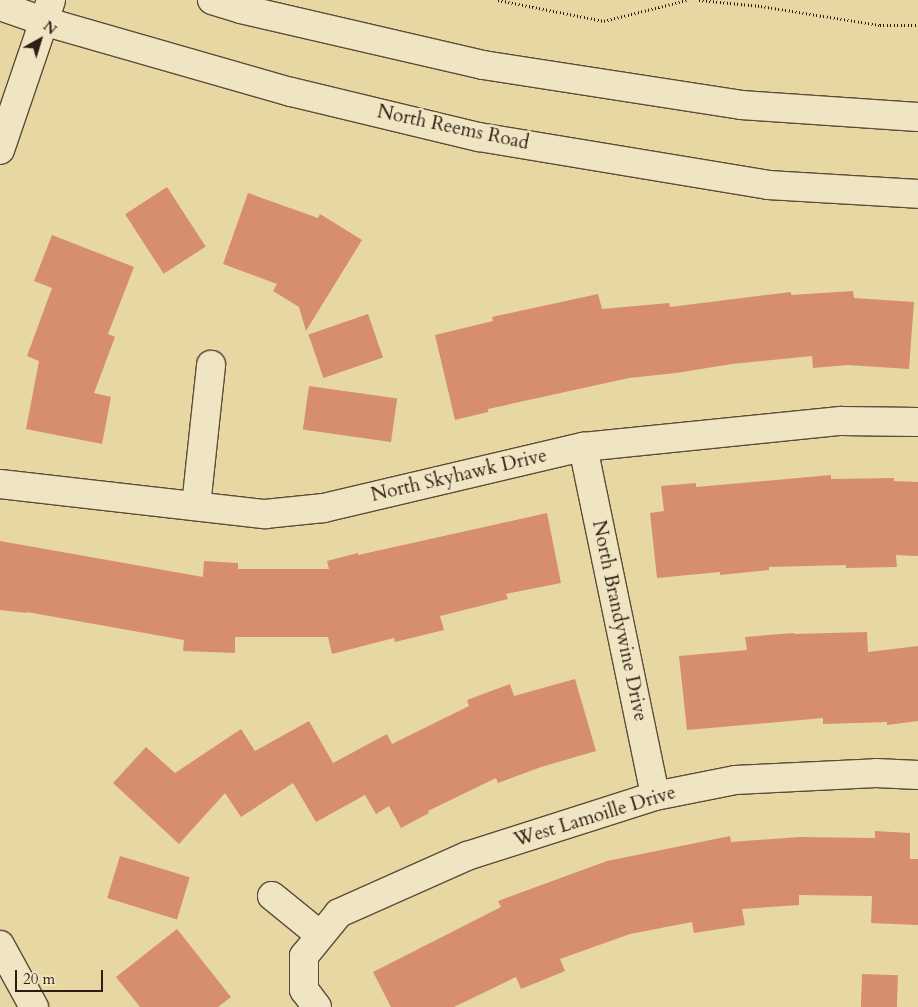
<!DOCTYPE html>
<html>
<head>
<meta charset="utf-8">
<style>
	body { margin:0 }
	#map { position:relative; width:918px; height:1007px; overflow:hidden; background:#e7d7a3; font-family:Cardo,serif }
	div>[style] { position:absolute }
	[style*='--x'] { left:calc(var(--x)*1px); top:calc(var(--y)*1px); width:calc(var(--w)*1px); rotate:calc(var(--a)*1deg) }
	.building>* { inset:0; background:#d78e70; transform-origin:0 0 }
	.path>* { height:3px; margin-top:-1.5px; transform-origin:0; background:repeating-linear-gradient(90deg,#311c13 0 1px,transparent 0 3.5px) }
	.roads { filter:drop-shadow(1px 0 #5e4b37) drop-shadow(-1px 0 #5e4b37) drop-shadow(0 1px #5e4b37) drop-shadow(0 -1px #5e4b37) }
	.minor>* { height:28px; margin:-14px; padding:0 14px; transform-origin:14px; border-radius:14px; background:#efe5c3 }
	.tertiary>* { height:28px; margin:-14px; padding:0 14px; transform-origin:14px; border-radius:14px; background:#efe5c3 }
	.secondary>* { height:28px; margin:-14px; padding:0 14px; transform-origin:14px; border-radius:14px; background:#efe5c3 }
	span { translate:-50% -50%; white-space:nowrap; text-align:center; line-height:1.15; -webkit-text-stroke:5px #efe5c3; paint-order:stroke }
	.street-label { font-size:19px; color:#311c13 }
	.north { position:absolute; left:15px; top:15px; width:50px; height:50px; -webkit-text-stroke:4px #efe5c3; paint-order:stroke; rotate:39deg; font-size:14px; font-weight:700; line-height:20px; text-align:center; color:#311c13 }
	.north::after { content:''; display:block; margin:auto; width:18px; height:22px; background:#311c13; clip-path:polygon(50% 0,100% 100%,50% 72%,0 100%) }
	.scale { position:absolute; left:15px; top:970px; width:88px; height:22px; box-sizing:border-box; border:2px solid #311c13; border-top:0; padding-left:6px; font-size:15px; line-height:18px; white-space:nowrap; color:#311c13; -webkit-text-stroke:4px #efe5c3; paint-order:stroke }
</style>
</head>
<body>
<div id="map">
	<div class="building">
		<i style="left:167px;top:187px;width:71px;height:50px;rotate:57deg"></i>
		<i style="clip-path:polygon(248px 193px,318px 218px,320px 214px,362px 240px,306px 331px,299px 307px,273px 291px,277px 284px,223px 264px)"></i>
		<i style="clip-path:polygon(52px 235px,134px 267px,108px 334px,115px 337px,94px 393px,111px 397px,102px 444px,26px 429px,39px 361px,27px 356px,52px 288px,34px 281px)"></i>
		<i style="clip-path:polygon(853px 291px,854px 298px,914px 302px,909px 369px,848px 365px,813px 368px,812px 356px,732px 364px,676px 373px,629px 378px,488px 409px,488px 412px,455px 420px,435px 335px,493px 321px,492px 317px,598px 294px,602px 309px,669px 303px,670px 307px,791px 292px,791px 295px)"></i>
		<i style="left:368px;top:314px;width:46px;height:63px;rotate:71deg"></i>
		<i style="left:309px;top:386px;width:89px;height:44px;rotate:8deg"></i>
		<i style="clip-path:polygon(831px 475px,831px 479px,894px 478px,894px 481px,918px 482px,918px 556px,896px 555px,897px 567px,846px 568px,846px 565px,769px 567px,769px 570px,720px 575px,720px 572px,657px 578px,650px 513px,664px 511px,661px 486px,696px 483px,696px 487px)"></i>
		<i style="clip-path:polygon(547px 513px,561px 583px,506px 594px,508px 599px,440px 616px,444px 630px,395px 642px,394px 638px,332px 654px,328px 637px,235px 637px,235px 653px,183px 651px,184px 640px,27px 612px,27px 613px,0 610px,0 541px,203px 577px,204px 561px,238px 563px,238px 569px,329px 569px,327px 561px,358px 553px,358px 555px)"></i>
		<i style="clip-path:polygon(867px 632px,868px 652px,918px 646px,918px 721px,887px 725px,887px 722px,823px 724px,823px 718px,687px 730px,679px 656px,747px 650px,745px 637px,794px 633px,794px 634px)"></i>
		<i style="clip-path:polygon(575px 679px,596px 751px,541px 767px,498px 783px,496px 778px,428px 811px,429px 813px,401px 828px,389px 806px,376px 814px,365px 795px,316px 822px,293px 783px,241px 817px,225px 793px,179px 844px,113px 783px,146px 747px,175px 773px,241px 729px,255px 751px,309px 721px,333px 763px,387px 734px,392px 744px,469px 706px,467px 700px,510px 684px,514px 696px)"></i>
		<i style="clip-path:polygon(875px 831px,910px 833px,910px 859px,918px 859px,918px 925px,871px 923px,872px 896px,799px 895px,799px 905px,742px 909px,745px 925px,694px 933px,692px 922px,630px 934px,560px 959px,565px 971px,521px 989px,516px 977px,454px 1007px,391px 1007px,373px 972px,501px 907px,498px 901px,607px 861px,730px 836px,731px 842px,799px 837px,875px 838px)"></i>
		<i style="left:120px;top:856px;width:73px;height:44px;rotate:17deg"></i>
		<i style="clip-path:polygon(177px 929px,231px 997px,218px 1007px,140px 1007px,116px 977px)"></i>
		<i style="left:862px;top:974px;width:36px;height:33px;rotate:2deg"></i>
	</div>
	<div class="path">
		<i style="--x:498;--y:0;--w:108;--a:11.2"></i>
		<i style="--x:604;--y:21;--w:86;--a:-14.2"></i>
		<i style="--x:699;--y:0;--w:62;--a:5.5"></i>
		<i style="--x:761;--y:6;--w:121;--a:9.1"></i>
		<i style="--x:880;--y:25;--w:38;--a:0"></i>
	</div>
	<div class="roads">
		<div class="minor">
			<i style="--x:583;--y:447;--w:356;--a:78.3"></i>
			<i style="--x:0;--y:484;--w:267;--a:6.5"></i>
			<i style="--x:265;--y:514;--w:59;--a:-5.8"></i>
			<i style="--x:324;--y:508;--w:266;--a:-13.3"></i>
			<i style="--x:583;--y:447;--w:259;--a:-5.8"></i>
			<i style="--x:841;--y:421;--w:77;--a:0.7"></i>
			<i style="--x:196;--y:506;--w:142;--a:-83.9"></i>
			<i style="--x:272;--y:896;--w:62;--a:39.1"></i>
			<i style="--x:317;--y:1007;--w:21;--a:-127"></i>
			<i style="--x:304;--y:990;--w:34;--a:-90"></i>
			<i style="--x:304;--y:956;--w:55;--a:-50.9"></i>
			<i style="--x:339;--y:913;--w:140;--a:-24"></i>
			<i style="--x:467;--y:856;--w:197;--a:-17.7"></i>
			<i style="--x:655;--y:796;--w:82;--a:-11.3"></i>
			<i style="--x:735;--y:780;--w:141;--a:-2.8"></i>
			<i style="--x:876;--y:773;--w:42;--a:2.7"></i>
		</div>
		<div class="tertiary">
			<i style="--x:0;--y:150;--w:158;--a:-71.2"></i>
			<i style="--x:0;--y:945;--w:71;--a:61.3"></i>
		</div>
		<div class="secondary">
			<i style="--x:212;--y:0;--w:30;--a:17"></i>
			<i style="--x:241;--y:9;--w:248;--a:13"></i>
			<i style="--x:483;--y:65;--w:261;--a:8.8"></i>
			<i style="--x:741;--y:105;--w:177;--a:3.9"></i>
			<i style="--x:0;--y:6;--w:46;--a:19.2"></i>
			<i style="--x:43;--y:21;--w:258;--a:16"></i>
			<i style="--x:291;--y:92;--w:193;--a:13.5"></i>
			<i style="--x:479;--y:137;--w:293;--a:9.4"></i>
			<i style="--x:768;--y:185;--w:150;--a:3.4"></i>
		</div>
	</div>
	<div class="street-label">
		<span style="left:453px;top:128px;rotate:12deg">North Reems Road</span>
		<span style="left:459px;top:476px;rotate:-13deg">North Skyhawk Drive</span>
		<span style="left:619px;top:621px;rotate:78deg">North Brandywine Drive</span>
		<span style="left:595px;top:817px;rotate:-17deg">West Lamoille Drive</span>
	</div>
	<div class="north">N</div>
	<div class="scale">20 m</div>
</div>
</body>
</html>
